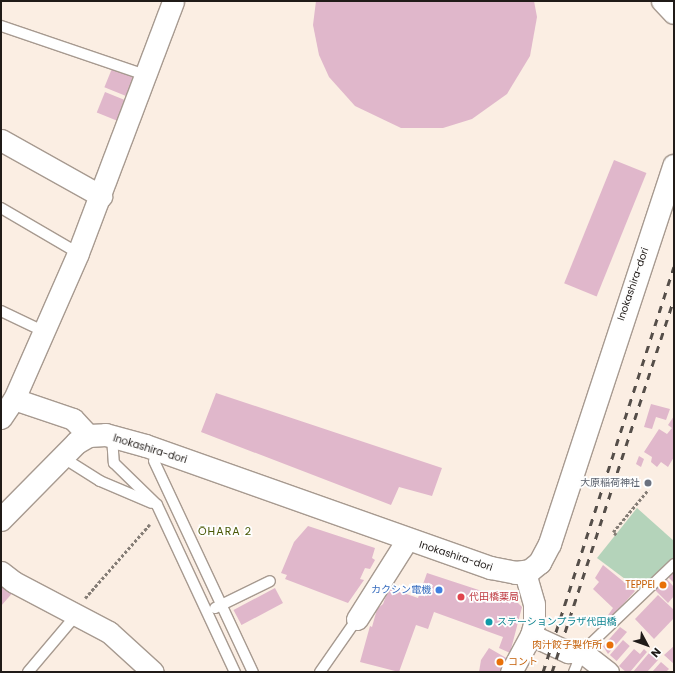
<!DOCTYPE html>
<html>
<head>
<meta charset="utf-8">
<style>
	body { margin:0 }
	#map { position:relative; width:675px; height:673px; overflow:hidden; background:#fbeee3; font-family:Poppins,"Noto Sans JP",sans-serif }
	div>[style] { position:absolute }
	[style*='--x'] { left:calc(var(--x)*1px); top:calc(var(--y)*1px); width:calc(var(--w)*1px); rotate:calc(var(--a)*1deg) }
	.green>* { inset:0; background:#b4d3ba }
	.building>* { inset:0; background:#e0b7cb; transform-origin:0 0 }
	.path>* { height:2.5px; margin-top:-1.25px; transform-origin:0; background:repeating-linear-gradient(90deg,#857d76 0 3px,transparent 0 5px) }
	.roads { filter:drop-shadow(1px 0 #a79a90) drop-shadow(-1px 0 #a79a90) drop-shadow(0 1px #a79a90) drop-shadow(0 -1px #a79a90) }
	.lane>* { height:10px; margin:-5px; padding:0 5px; transform-origin:5px; border-radius:5px; background:#fff }
	.street>* { height:21px; margin:-10.5px; padding:0 10.5px; transform-origin:10.5px; border-radius:10.5px; background:#fff }
	.secondary>* { height:22px; margin:-11px; padding:0 11px; transform-origin:11px; border-radius:11px; background:#fff }
	.rail>* { height:3px; margin-top:-1.5px; transform-origin:0; background:repeating-linear-gradient(90deg,#554e49 0 7px,transparent 0 14px) }
	.dots>* { width:11px; height:11px; translate:-50% -50%; box-sizing:border-box; border:2px solid #fefefe; border-radius:50% }
	span { translate:-50% -50%; white-space:nowrap; text-align:center; line-height:1.15; -webkit-text-stroke:3.5px #fefefe; paint-order:stroke }
	.street-label { font-size:10px; color:#201b18 }
	.worship-label { font-size:10px; color:#5b616d }
	.right { translate:-100% -50%; text-align:right }
	.food-label { font-size:10px; color:#c56008 }
	.left { translate:0 -50%; text-align:left }
	.shop-label { font-size:10px; color:#366cbe }
	.health-label { font-size:10px; color:#be3a42 }
	.culture-label { font-size:10px; color:#0d838f }
	.neighbourhood-label { font-size:11px; color:#495806; letter-spacing:1px }
	.frame { position:absolute; inset:0; border:2px solid #201b18; pointer-events:none }
	.north { position:absolute; left:627px; top:625px; width:40px; height:40px; -webkit-text-stroke:3px #fefefe; paint-order:stroke; rotate:131deg; font-size:11px; font-weight:700; line-height:16px; text-align:center; color:#201b18 }
	.north::after { content:''; display:block; margin:auto; width:14px; height:18px; background:#201b18; clip-path:polygon(50% 0,100% 100%,50% 72%,0 100%) }
</style>
</head>
<body>
<div id="map">
	<div class="green">
		<i style="clip-path:polygon(637px 508px,674px 541px,674px 558px,641px 591px,597px 558px)"></i>
	</div>
	<div class="building">
		<i style="clip-path:polygon(316px 1px,534px 1px,537px 17px,530px 56px,507px 94px,472px 119px,443px 128px,401px 128px,355px 106px,329px 77px,319px 55px,313px 25px)"></i>
		<i style="left:113px;top:66px;width:24px;height:23px;rotate:22deg"></i>
		<i style="left:105px;top:92px;width:24px;height:22px;rotate:22deg"></i>
		<i style="left:614px;top:160px;width:35px;height:133px;rotate:22deg"></i>
		<i style="clip-path:polygon(216px 393px,442px 468px,432px 496px,399px 487px,391px 505px,201px 432px)"></i>
		<i style="clip-path:polygon(651px 404px,670px 409px,666px 420px,656px 417px,652px 429px,644px 427px)"></i>
		<i style="clip-path:polygon(674px 416px,674px 457px,668px 467px,661px 462px,657px 467px,651px 462px,652px 457px,644px 452px,659px 429px,667px 434px,672px 428px,668px 425px)"></i>
		<i style="clip-path:polygon(639px 456px,644px 459px,641px 467px,636px 464px)"></i>
		<i style="clip-path:polygon(308px 526px,375px 548px,372px 558px,375px 560px,370px 569px,365px 568px,360px 579px,364px 580px,348px 603px,285px 579px,287px 575px,281px 573px,294px 542px)"></i>
		<i style="clip-path:polygon(603px 565px,635px 591px,609px 620px,606px 618px,613px 608px,593px 589px,599px 582px,595px 578px)"></i>
		<i style="clip-path:polygon(674px 566px,674px 583px,666px 575px)"></i>
		<i style="clip-path:polygon(427px 573px,518px 603px,522px 607px,510px 653px,499px 648px,503px 637px,434px 612px,428px 629px,416px 625px,399px 672px,360px 662px,370px 626px,372px 627px,377px 609px,383px 604px,389px 588px,418px 598px)"></i>
		<i style="clip-path:polygon(665px 577px,674px 587px,674px 596px,668px 603px,653px 588px)"></i>
		<i style="clip-path:polygon(1px 580px,15px 590px,1px 606px)"></i>
		<i style="left:275px;top:588px;width:17px;height:47px;rotate:62deg"></i>
		<i style="clip-path:polygon(658px 595px,674px 610px,674px 618px,654px 639px,635px 619px)"></i>
		<i style="clip-path:polygon(620px 627px,627px 632px,608px 654px,603px 646px)"></i>
		<i style="left:623px;top:640px;width:9px;height:20px;rotate:41deg"></i>
		<i style="clip-path:polygon(674px 646px,674px 664px,664px 655px)"></i>
		<i style="clip-path:polygon(489px 648px,508px 659px,500px 672px,479px 672px,481px 660px)"></i>
		<i style="clip-path:polygon(634px 649px,640px 654px,644px 649px,647px 652px,630px 672px,626px 672px,619px 666px)"></i>
		<i style="clip-path:polygon(649px 653px,658px 660px,647px 672px,633px 672px)"></i>
		<i style="clip-path:polygon(661px 662px,669px 669px,666px 672px,652px 672px)"></i>
	</div>
	<div class="path">
		<i style="--x:616;--y:535;--w:4;--a:-135"></i>
		<i style="--x:613;--y:532;--w:55;--a:-50.2"></i>
		<i style="--x:85;--y:598;--w:98;--a:-48.7"></i>
	</div>
	<div class="roads">
		<div class="lane">
			<i style="--x:1;--y:26;--w:152;--a:18.8"></i>
			<i style="--x:1;--y:208;--w:89;--a:30.3"></i>
			<i style="--x:1;--y:311;--w:47;--a:25.5"></i>
			<i style="--x:112;--y:437;--w:26;--a:86"></i>
			<i style="--x:114;--y:463;--w:60;--a:44.3"></i>
			<i style="--x:157;--y:505;--w:184;--a:65"></i>
			<i style="--x:62;--y:457;--w:45;--a:32.3"></i>
			<i style="--x:100;--y:481;--w:56;--a:22.9"></i>
			<i style="--x:154;--y:461;--w:233;--a:64.9"></i>
			<i style="--x:215;--y:608;--w:61;--a:-26.1"></i>
			<i style="--x:28;--y:672;--w:76;--a:-49.8"></i>
			<i style="--x:320;--y:672;--w:65;--a:-55.1"></i>
			<i style="--x:574;--y:672;--w:22;--a:-68"></i>
			<i style="--x:582;--y:652;--w:127;--a:-43.7"></i>
		</div>
		<div class="street">
			<i style="--x:1;--y:140;--w:115;--a:29.2"></i>
			<i style="--x:14;--y:399;--w:62;--a:18.7"></i>
			<i style="--x:73;--y:419;--w:23;--a:47"></i>
			<i style="--x:1;--y:418;--w:23;--a:-56"></i>
			<i style="--x:14;--y:399;--w:159;--a:-66.3"></i>
			<i style="--x:78;--y:253;--w:269;--a:-69.3"></i>
			<i style="--x:1;--y:572;--w:16;--a:38"></i>
			<i style="--x:14;--y:582;--w:107;--a:27.8"></i>
			<i style="--x:109;--y:632;--w:59;--a:42.3"></i>
			<i style="--x:357;--y:619;--w:93;--a:-57.7"></i>
			<i style="--x:531;--y:635;--w:41;--a:24.7"></i>
			<i style="--x:568;--y:652;--w:14;--a:0"></i>
			<i style="--x:582;--y:652;--w:33;--a:38"></i>
			<i style="--x:511;--y:672;--w:42;--a:-61.6"></i>
			<i style="--x:531;--y:635;--w:11;--a:-75"></i>
			<i style="--x:534;--y:624;--w:20;--a:-90"></i>
			<i style="--x:534;--y:604;--w:33;--a:-106"></i>
		</div>
		<div class="secondary">
			<i style="--x:663;--y:1;--w:16;--a:47"></i>
			<i style="--x:1;--y:520;--w:108;--a:-45.4"></i>
			<i style="--x:77;--y:443;--w:14;--a:-30"></i>
			<i style="--x:89;--y:436;--w:17;--a:-3"></i>
			<i style="--x:106;--y:435;--w:41;--a:15.4"></i>
			<i style="--x:146;--y:446;--w:366;--a:19.5"></i>
			<i style="--x:491;--y:568;--w:25;--a:11"></i>
			<i style="--x:516;--y:573;--w:14;--a:-8"></i>
			<i style="--x:530;--y:571;--w:13;--a:-39"></i>
			<i style="--x:540;--y:563;--w:21;--a:-62"></i>
			<i style="--x:550;--y:544;--w:398;--a:-71.8"></i>
		</div>
	</div>
	<div class="rail">
		<i style="--x:543;--y:672;--w:426;--a:-72.1"></i>
		<i style="--x:552;--y:672;--w:392;--a:-71.9"></i>
	</div>
	<div class="dots">
		<i style="left:648px;top:483px;background:#6b7280"></i>
		<i style="left:663px;top:585px;background:#e8710a"></i>
		<i style="left:439px;top:590px;background:#3f7fe0"></i>
		<i style="left:461px;top:597px;background:#e0444e"></i>
		<i style="left:489px;top:622px;background:#0f9aa8"></i>
		<i style="left:610px;top:645px;background:#e8710a"></i>
		<i style="left:500px;top:662px;background:#e8710a"></i>
	</div>
	<div class="street-label">
		<span style="left:633px;top:284px;rotate:-71deg">Inokashira-dori</span>
		<span style="left:150px;top:449px;rotate:17deg">Inokashira-dori</span>
		<span style="left:456px;top:556px;rotate:18deg">Inokashira-dori</span>
	</div>
	<div class="worship-label">
		<span class="right" style="left:640px;top:483px">大原稲荷神社</span>
	</div>
	<div class="food-label">
		<span class="right" style="left:655px;top:585px">TEPPEI</span>
		<span class="right" style="left:602px;top:645px">肉汁餃子製作所</span>
		<span class="left" style="left:508px;top:662px">コント</span>
	</div>
	<div class="shop-label">
		<span class="right" style="left:431px;top:590px">カクシン電機</span>
	</div>
	<div class="health-label">
		<span class="left" style="left:469px;top:597px">代田橋薬局</span>
	</div>
	<div class="culture-label">
		<span class="left" style="left:497px;top:622px">ステーションプラザ代田橋</span>
	</div>
	<div class="neighbourhood-label">
		<span style="left:225px;top:531px">ŌHARA 2</span>
	</div>
	<div class="frame"></div>
	<div class="north">N</div>
</div>
</body>
</html>
